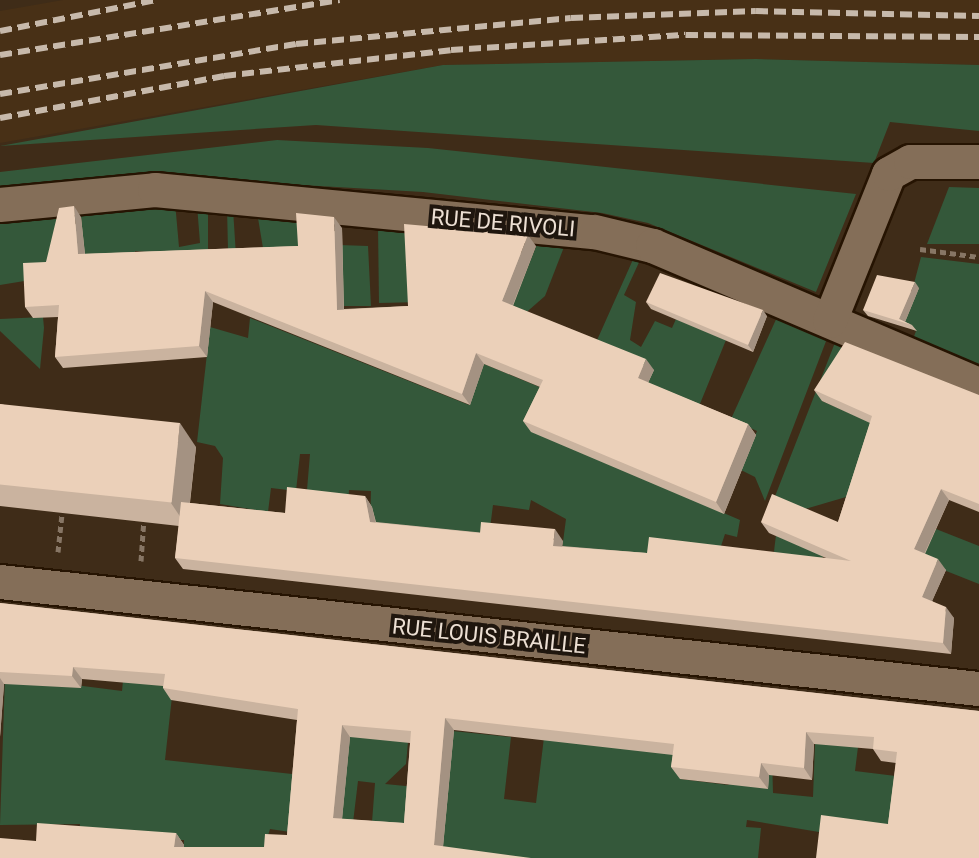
<!DOCTYPE html>
<html>
<head>
<meta charset="utf-8">
<style>
	body { margin:0 }
	#map { position:relative; width:979px; height:858px; overflow:hidden; background:#3f2c18; font-family:Roboto,sans-serif }
	div>[style] { position:absolute }
	[style*='--x'] { left:calc(var(--x)*1px); top:calc(var(--y)*1px); width:calc(var(--w)*1px); rotate:calc(var(--a)*1deg) }
	.built>* { inset:0; background:#483016 }
	.green>* { inset:0; background:#34583a }
	.path>* { height:5px; margin-top:-2.5px; transform-origin:0; background:repeating-linear-gradient(90deg,#877665 0 6px,transparent 0 10px) }
	.roads { filter:drop-shadow(2px 0 #261402) drop-shadow(-2px 0 #261402) drop-shadow(0 2px #261402) drop-shadow(0 -2px #261402) }
	.minor>* { height:34px; margin:-17px; padding:0 17px; transform-origin:17px; border-radius:17px; background:#846e58 }
	.rail>* { height:6px; margin-top:-3px; transform-origin:0; background:repeating-linear-gradient(90deg,#c7b9ab 0 12px,transparent 0 18px) }
	.wall>* { inset:0; background:#cab39f }
	.shaded-wall>* { inset:0; background:#a49282 }
	.building>* { inset:0; background:#ebd0b9; transform-origin:0 0 }
	span { translate:-50% -50%; white-space:nowrap; text-align:center; line-height:1.15; -webkit-text-stroke:8px #1f160e; paint-order:stroke }
	.street-label { font-size:22px; color:#ecdfd3 }
</style>
</head>
<body>
<div id="map">
	<div class="built">
		<i style="clip-path:polygon(63px 0,979px 0,979px 65px,756px 59px,443px 65px,0 143px,0 11px)"></i>
	</div>
	<div class="green">
		<i style="clip-path:polygon(756px 59px,979px 65px,979px 131px,890px 122px,874px 163px,316px 125px,0 146px,443px 65px)"></i>
		<i style="clip-path:polygon(277px 140px,428px 148px,856px 194px,816px 292px,648px 223px,602px 213px,423px 192px,130px 175px,0 191px,0 172px)"></i>
		<i style="clip-path:polygon(949px 187px,979px 188px,979px 244px,927px 244px)"></i>
		<i style="clip-path:polygon(175px 202px,179px 247px,200px 243px,197px 205px,208px 207px,208px 249px,228px 250px,227px 208px,233px 209px,237px 271px,179px 254px,135px 251px,134px 263px,0 285px,0 214px,57px 206px,83px 242px,80px 203px)"></i>
		<i style="clip-path:polygon(257px 212px,303px 216px,305px 252px,265px 260px)"></i>
		<i style="clip-path:polygon(378px 226px,412px 230px,464px 301px,379px 303px)"></i>
		<i style="clip-path:polygon(537px 244px,564px 247px,545px 296px,521px 317px,510px 312px)"></i>
		<i style="clip-path:polygon(339px 245px,368px 246px,371px 306px,331px 306px)"></i>
		<i style="clip-path:polygon(635px 255px,641px 258px,624px 295px,636px 302px,630px 340px,641px 347px,655px 321px,672px 328px,676px 319px,726px 340px,693px 421px,594px 347px)"></i>
		<i style="clip-path:polygon(921px 257px,979px 264px,979px 371px,912px 342px,916px 331px,903px 325px)"></i>
		<i style="clip-path:polygon(778px 315px,828px 336px,765px 501px,755px 477px,741px 470px,757px 431px,731px 419px)"></i>
		<i style="clip-path:polygon(43px 317px,44px 328px,40px 369px,0 331px,0 319px)"></i>
		<i style="clip-path:polygon(250px 318px,469px 405px,484px 364px,571px 400px,612px 465px,740px 520px,737px 537px,725px 534px,719px 552px,655px 563px,561px 557px,566px 519px,531px 500px,529px 510px,493px 505px,487px 552px,370px 525px,371px 491px,349px 490px,348px 504px,306px 502px,310px 454px,300px 454px,296px 491px,271px 488px,268px 512px,220px 504px,223px 458px,215px 446px,197px 442px,210px 327px,248px 338px)"></i>
		<i style="clip-path:polygon(836px 340px,862px 351px,822px 401px,863px 419px,877px 413px,846px 497px,795px 512px,772px 504px)"></i>
		<i style="clip-path:polygon(936px 529px,979px 546px,979px 584px,921px 561px)"></i>
		<i style="clip-path:polygon(776px 535px,823px 555px,820px 575px,770px 584px)"></i>
		<i style="clip-path:polygon(128px 628px,179px 633px,165px 760px,301px 775px,343px 800px,337px 734px,408px 742px,406px 764px,385px 784px,416px 787px,409px 835px,371px 835px,375px 783px,358px 781px,352px 831px,317px 836px,270px 829px,261px 858px,183px 858px,184px 840px,79px 838px,80px 824px,0 825px,5px 676px,122px 691px)"></i>
		<i style="clip-path:polygon(546px 721px,682px 756px,680px 779px,728px 785px,772px 756px,773px 793px,813px 797px,815px 744px,859px 739px,855px 771px,904px 777px,938px 797px,861px 839px,747px 820px,746px 827px,761px 828px,758px 858px,422px 858px,445px 822px,443px 730px,511px 737px,504px 799px,536px 803px)"></i>
	</div>
	<div class="path">
		<i style="--x:920;--y:249;--w:60;--a:7.7"></i>
		<i style="--x:58;--y:552;--w:39;--a:-84"></i>
		<i style="--x:141;--y:561;--w:39;--a:-86"></i>
	</div>
	<div class="roads">
		<div class="minor">
			<i style="--x:0;--y:205;--w:156;--a:-5.5"></i>
			<i style="--x:155;--y:190;--w:442;--a:5.5"></i>
			<i style="--x:595;--y:232;--w:60;--a:13.6"></i>
			<i style="--x:653;--y:246;--w:354;--a:23.1"></i>
			<i style="--x:830;--y:321;--w:158;--a:-68.1"></i>
			<i style="--x:889;--y:174;--w:25;--a:-29"></i>
			<i style="--x:911;--y:162;--w:68;--a:0"></i>
			<i style="--x:0;--y:582;--w:985;--a:6.24"></i>
		</div>
	</div>
	<div class="rail">
		<i style="--x:0;--y:31;--w:160;--a:-11.2"></i>
		<i style="--x:0;--y:55;--w:344;--a:-9.2"></i>
		<i style="--x:0;--y:94;--w:300;--a:-9.6"></i>
		<i style="--x:296;--y:44;--w:276;--a:-5.4"></i>
		<i style="--x:571;--y:18;--w:185;--a:-2.2"></i>
		<i style="--x:756;--y:11;--w:223;--a:1.3"></i>
		<i style="--x:0;--y:118;--w:228;--a:-10.6"></i>
		<i style="--x:224;--y:76;--w:228;--a:-6.5"></i>
		<i style="--x:451;--y:50;--w:235;--a:-3.7"></i>
		<i style="--x:686;--y:35;--w:293;--a:0.4"></i>
	</div>
	<div class="wall">
		<i style="clip-path:polygon(81px 217px,85px 254px,298px 246px,342px 228px,344px 309px,408px 306px,536px 246px,513px 306px,654px 370px,648px 383px,748px 424px,756px 435px,724px 514px,531px 432px,523px 421px,540px 387px,484px 364px,470px 405px,213px 302px,207px 357px,63px 368px,55px 357px,58px 317px,33px 318px,25px 307px,46px 262px)"></i>
		<i style="clip-path:polygon(919px 288px,905px 322px,912px 325px,917px 331px,868px 316px,863px 310px)"></i>
		<i style="clip-path:polygon(646px 302px,767px 316px,753px 352px,651px 309px)"></i>
		<i style="clip-path:polygon(814px 390px,979px 395px,979px 512px,949px 500px,925px 554px,946px 570px,932px 601px,954px 618px,951px 654px,183px 569px,175px 558px,179px 526px,0 506px,0 404px,196px 447px,190px 503px,285px 513px,365px 496px,372px 507px,376px 522px,563px 541px,562px 546px,647px 553px,826px 558px,769px 533px,761px 522px,838px 522px,870px 423px,822px 401px)"></i>
		<i style="clip-path:polygon(evenodd,0 603px,979px 711px,888px 824px,896px 763px,881px 761px,873px 749px,814px 744px,812px 780px,769px 775px,768px 789px,680px 779px,671px 767px,673px 755px,454px 730px,443px 847px,0 858px,36px 841px,176px 833px,184px 845px,184px 847px,264px 847px,287px 835px,297px 720px,171px 700px,163px 688px,163px 686px,82px 679px,81px 688px,4px 684px,0 737px,0 603px,350px 737px,410px 743px,404px 823px,342px 819px,350px 737px)"></i>
	</div>
	<div class="shaded-wall">
		<i style="clip-path:polygon(74px 206px,81px 217px,86px 265px,78px 254px)"></i>
		<i style="clip-path:polygon(334px 217px,342px 228px,344px 321px,337px 310px)"></i>
		<i style="clip-path:polygon(528px 235px,536px 246px,510px 312px,502px 301px)"></i>
		<i style="clip-path:polygon(915px 282px,919px 288px,905px 322px,899px 319px)"></i>
		<i style="clip-path:polygon(205px 291px,213px 302px,207px 357px,199px 346px)"></i>
		<i style="clip-path:polygon(763px 310px,767px 316px,753px 352px,748px 345px)"></i>
		<i style="clip-path:polygon(476px 353px,484px 364px,470px 405px,462px 394px)"></i>
		<i style="clip-path:polygon(646px 359px,654px 370px,645px 389px,638px 378px)"></i>
		<i style="clip-path:polygon(180px 423px,196px 447px,187px 527px,171px 503px)"></i>
		<i style="clip-path:polygon(748px 424px,756px 435px,724px 514px,716px 502px)"></i>
		<i style="clip-path:polygon(941px 489px,949px 500px,921px 561px,914px 549px)"></i>
		<i style="clip-path:polygon(365px 496px,372px 507px,378px 533px,370px 522px)"></i>
		<i style="clip-path:polygon(555px 529px,563px 541px,561px 557px,553px 546px)"></i>
		<i style="clip-path:polygon(938px 559px,946px 570px,929px 608px,922px 597px)"></i>
		<i style="clip-path:polygon(946px 607px,954px 618px,951px 654px,943px 643px)"></i>
		<i style="clip-path:polygon(73px 667px,82px 679px,81px 688px,72px 676px)"></i>
		<i style="clip-path:polygon(0 678px,4px 684px,0 737px)"></i>
		<i style="clip-path:polygon(445px 718px,454px 730px,442px 857px,434px 845px)"></i>
		<i style="clip-path:polygon(342px 725px,350px 737px,341px 830px,333px 818px)"></i>
		<i style="clip-path:polygon(806px 732px,814px 744px,812px 780px,804px 768px)"></i>
		<i style="clip-path:polygon(761px 763px,769px 775px,768px 789px,759px 777px)"></i>
		<i style="clip-path:polygon(176px 833px,184px 845px,183px 858px,174px 847px)"></i>
	</div>
	<div class="building">
		<i style="clip-path:polygon(74px 206px,78px 254px,298px 246px,296px 213px,334px 217px,337px 310px,408px 306px,404px 224px,528px 235px,502px 301px,646px 359px,638px 378px,748px 424px,716px 502px,523px 421px,543px 380px,476px 353px,462px 394px,205px 291px,199px 346px,55px 357px,59px 305px,25px 307px,23px 263px,46px 262px,59px 208px)"></i>
		<i style="clip-path:polygon(660px 273px,763px 310px,748px 345px,646px 302px)"></i>
		<i style="clip-path:polygon(877px 275px,915px 282px,899px 319px,912px 325px,863px 310px)"></i>
		<i style="clip-path:polygon(845px 342px,979px 395px,979px 504px,941px 489px,914px 549px,938px 559px,922px 597px,946px 607px,943px 643px,175px 558px,181px 502px,285px 513px,287px 487px,365px 496px,370px 522px,480px 533px,481px 522px,555px 529px,553px 546px,647px 553px,649px 537px,851px 561px,761px 522px,772px 494px,838px 522px,872px 416px,814px 390px)"></i>
		<i style="left:0;top:404px;width:181px;height:80px;rotate:6deg"></i>
		<i style="clip-path:polygon(evenodd,0 603px,979px 711px,979px 858px,816px 858px,821px 815px,888px 824px,897px 752px,873px 749px,874px 737px,806px 732px,804px 768px,761px 763px,759px 777px,671px 767px,674px 744px,445px 718px,434px 845px,531px 858px,0 858px,0 838px,36px 841px,37px 823px,176px 833px,174px 847px,264px 847px,265px 834px,287px 835px,298px 709px,163px 688px,165px 674px,73px 667px,72px 676px,0 672px,0 603px,342px 725px,411px 731px,404px 823px,333px 818px,342px 725px)"></i>
	</div>
	<div class="street-label">
		<span style="left:503px;top:223px;rotate:5deg">RUE DE RIVOLI</span>
		<span style="left:489px;top:636px;rotate:6deg">RUE LOUIS BRAILLE</span>
	</div>
</div>
</body>
</html>
